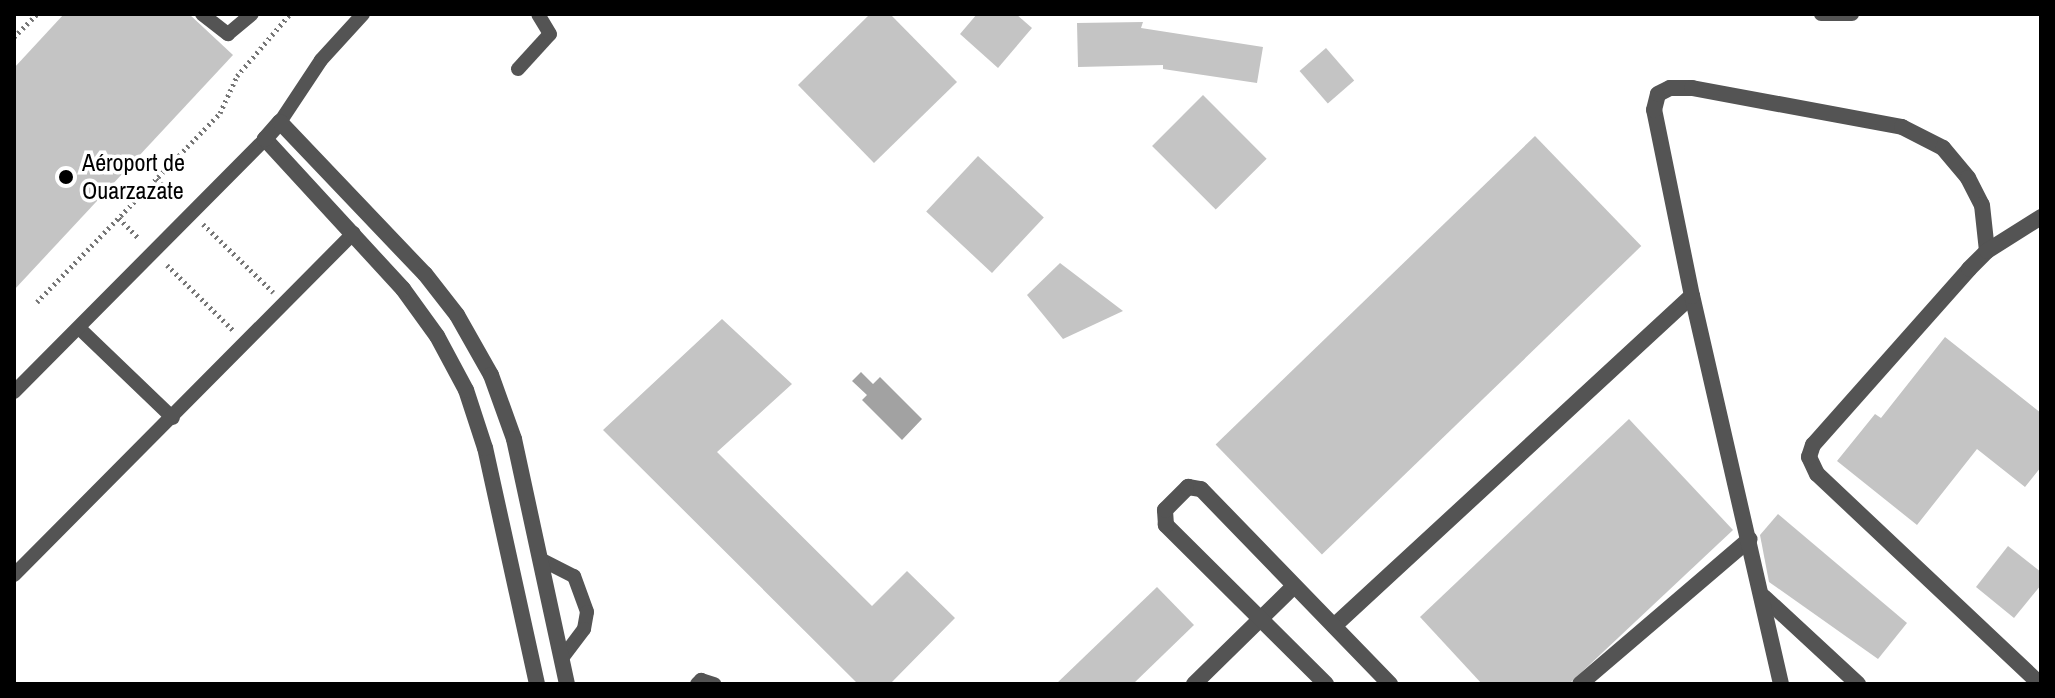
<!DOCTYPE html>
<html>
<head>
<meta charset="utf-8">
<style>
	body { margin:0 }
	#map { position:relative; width:2055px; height:698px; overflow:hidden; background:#fff; font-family:"Archivo Narrow",sans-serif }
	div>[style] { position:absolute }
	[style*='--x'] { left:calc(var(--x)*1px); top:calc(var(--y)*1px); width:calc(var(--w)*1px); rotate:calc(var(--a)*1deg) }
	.water>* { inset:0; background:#a2a2a2 }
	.building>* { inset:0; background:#c4c4c4; transform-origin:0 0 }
	.path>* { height:5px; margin-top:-2.5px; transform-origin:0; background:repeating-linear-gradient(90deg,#767676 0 2px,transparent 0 6px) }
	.lane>* { height:14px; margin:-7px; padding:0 7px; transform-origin:7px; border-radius:7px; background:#545454 }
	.street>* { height:16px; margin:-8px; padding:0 8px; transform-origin:8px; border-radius:8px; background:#545454 }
	.dots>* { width:22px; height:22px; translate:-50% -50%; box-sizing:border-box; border:4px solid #fff; border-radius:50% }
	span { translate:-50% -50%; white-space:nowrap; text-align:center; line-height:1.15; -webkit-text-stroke:7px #fff; paint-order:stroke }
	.poi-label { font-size:24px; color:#000 }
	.left { translate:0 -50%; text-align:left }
	.frame { position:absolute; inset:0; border:16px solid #000; pointer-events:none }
</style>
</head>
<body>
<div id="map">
	<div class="water">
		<i style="clip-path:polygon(861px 372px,873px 384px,880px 377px,922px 419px,902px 440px,862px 400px,867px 395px,852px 381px)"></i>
	</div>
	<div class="building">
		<i style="clip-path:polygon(64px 14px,189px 14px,233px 55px,14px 290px,14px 68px)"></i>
		<i style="clip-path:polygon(870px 14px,890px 14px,957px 82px,874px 163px,798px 85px)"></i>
		<i style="clip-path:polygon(977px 14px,1016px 14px,1032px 28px,998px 68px,960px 34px)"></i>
		<i style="clip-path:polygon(1143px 22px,1141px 28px,1263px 47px,1257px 83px,1163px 69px,1163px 65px,1078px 67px,1077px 23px)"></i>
		<i style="left:1326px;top:48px;width:43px;height:35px;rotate:49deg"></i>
		<i style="left:1203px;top:95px;width:90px;height:72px;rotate:45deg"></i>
		<i style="left:1535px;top:136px;width:153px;height:444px;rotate:46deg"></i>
		<i style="left:978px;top:156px;width:90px;height:76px;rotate:43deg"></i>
		<i style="clip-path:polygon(1060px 263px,1123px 311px,1063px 339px,1027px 295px)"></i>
		<i style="clip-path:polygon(722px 319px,792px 384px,717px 452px,872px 606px,907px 571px,955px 618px,890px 684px,858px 684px,603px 430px)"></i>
		<i style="clip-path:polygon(1945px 337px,2041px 413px,2041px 467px,2025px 487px,1977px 449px,1917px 525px,1837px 461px,1875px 414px,1881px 418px)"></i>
		<i style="clip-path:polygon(1629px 419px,1733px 530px,1569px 684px,1482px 684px,1420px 617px)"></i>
		<i style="clip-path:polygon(1778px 514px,1907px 623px,1878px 659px,1769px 582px,1760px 535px)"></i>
		<i style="clip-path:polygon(2008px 546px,2041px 572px,2041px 585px,2014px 618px,1976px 587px)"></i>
		<i style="clip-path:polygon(1157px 587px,1194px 625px,1133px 684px,1056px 684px)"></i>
	</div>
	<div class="path">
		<i style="--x:14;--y:37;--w:33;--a:-45"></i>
		<i style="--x:156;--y:179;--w:31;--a:42"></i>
		<i style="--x:119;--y:218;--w:29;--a:46"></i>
		<i style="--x:203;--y:224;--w:98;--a:44.2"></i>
		<i style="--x:167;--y:265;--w:94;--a:44.6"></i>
		<i style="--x:37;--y:302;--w:263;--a:-45.9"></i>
		<i style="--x:220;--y:113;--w:41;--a:-65.3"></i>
		<i style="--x:237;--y:76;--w:82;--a:-49.5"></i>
	</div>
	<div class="lane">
		<i style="--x:202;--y:14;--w:33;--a:38"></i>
		<i style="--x:228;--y:34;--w:31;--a:-40"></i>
		<i style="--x:1821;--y:14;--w:31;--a:0"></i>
		<i style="--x:518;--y:69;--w:47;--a:-47.6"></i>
		<i style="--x:550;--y:34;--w:23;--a:-121"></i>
		<i style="--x:280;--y:122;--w:74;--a:-56.5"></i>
		<i style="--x:321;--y:60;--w:62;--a:-47.6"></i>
		<i style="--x:79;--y:328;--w:130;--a:43.8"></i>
		<i style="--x:14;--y:392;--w:356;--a:-45.2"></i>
		<i style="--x:540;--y:559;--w:38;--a:27"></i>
		<i style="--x:574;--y:576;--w:38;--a:70"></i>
		<i style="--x:587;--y:612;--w:17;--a:100"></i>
		<i style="--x:584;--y:629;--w:38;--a:127"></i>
		<i style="--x:14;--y:575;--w:482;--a:-45.2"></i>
		<i style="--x:697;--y:684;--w:6;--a:-45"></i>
		<i style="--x:701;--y:680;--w:14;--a:17"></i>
	</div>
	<div class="street">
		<i style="--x:1764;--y:597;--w:128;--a:42.8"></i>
		<i style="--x:1334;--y:626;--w:487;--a:-42.7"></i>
		<i style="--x:537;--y:684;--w:242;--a:-102.4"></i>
		<i style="--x:485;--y:448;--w:61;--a:-108.1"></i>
		<i style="--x:466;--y:390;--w:61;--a:-118.2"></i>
		<i style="--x:437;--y:336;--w:58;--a:-125.9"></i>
		<i style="--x:403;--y:289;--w:204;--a:-132.6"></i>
		<i style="--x:265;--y:139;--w:23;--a:-49"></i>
		<i style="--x:280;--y:122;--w:210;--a:46.4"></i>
		<i style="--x:425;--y:274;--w:52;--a:52"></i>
		<i style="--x:457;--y:315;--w:69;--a:60.5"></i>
		<i style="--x:491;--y:375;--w:68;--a:70.2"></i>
		<i style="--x:514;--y:439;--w:251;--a:77.8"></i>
		<i style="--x:1194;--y:684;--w:139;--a:-44.4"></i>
		<i style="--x:1326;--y:684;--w:226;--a:-135.2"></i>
		<i style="--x:1166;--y:525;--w:15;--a:-94"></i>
		<i style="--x:1165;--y:510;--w:33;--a:-45"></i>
		<i style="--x:1188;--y:487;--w:13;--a:9"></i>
		<i style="--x:1201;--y:489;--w:272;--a:45.9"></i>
		<i style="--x:1580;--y:684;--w:223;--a:-40.5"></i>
		<i style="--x:1781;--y:684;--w:398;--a:-102.9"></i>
		<i style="--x:1692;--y:296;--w:190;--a:-101.5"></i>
		<i style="--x:1654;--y:110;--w:16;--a:-76"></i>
		<i style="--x:1658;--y:94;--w:13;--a:-27"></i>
		<i style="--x:1670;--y:88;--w:22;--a:0"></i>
		<i style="--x:1692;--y:88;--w:214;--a:10.5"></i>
		<i style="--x:1902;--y:127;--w:46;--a:27.1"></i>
		<i style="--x:1943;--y:148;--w:39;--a:50"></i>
		<i style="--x:1968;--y:178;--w:30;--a:63"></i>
		<i style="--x:1982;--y:205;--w:46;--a:83.8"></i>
		<i style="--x:2040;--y:684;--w:306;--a:-136.7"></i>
		<i style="--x:1817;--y:474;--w:19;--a:-115"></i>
		<i style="--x:1809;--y:457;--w:13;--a:-72"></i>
		<i style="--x:1813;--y:445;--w:235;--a:-48.4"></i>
		<i style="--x:1969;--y:269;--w:25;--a:-45"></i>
		<i style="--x:1987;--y:251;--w:64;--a:-32.2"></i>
	</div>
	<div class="dots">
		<i style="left:66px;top:177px;background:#000"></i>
	</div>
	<div class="poi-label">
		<span class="left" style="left:82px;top:177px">Aéroport de<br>Ouarzazate</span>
	</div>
	<div class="frame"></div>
</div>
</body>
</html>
